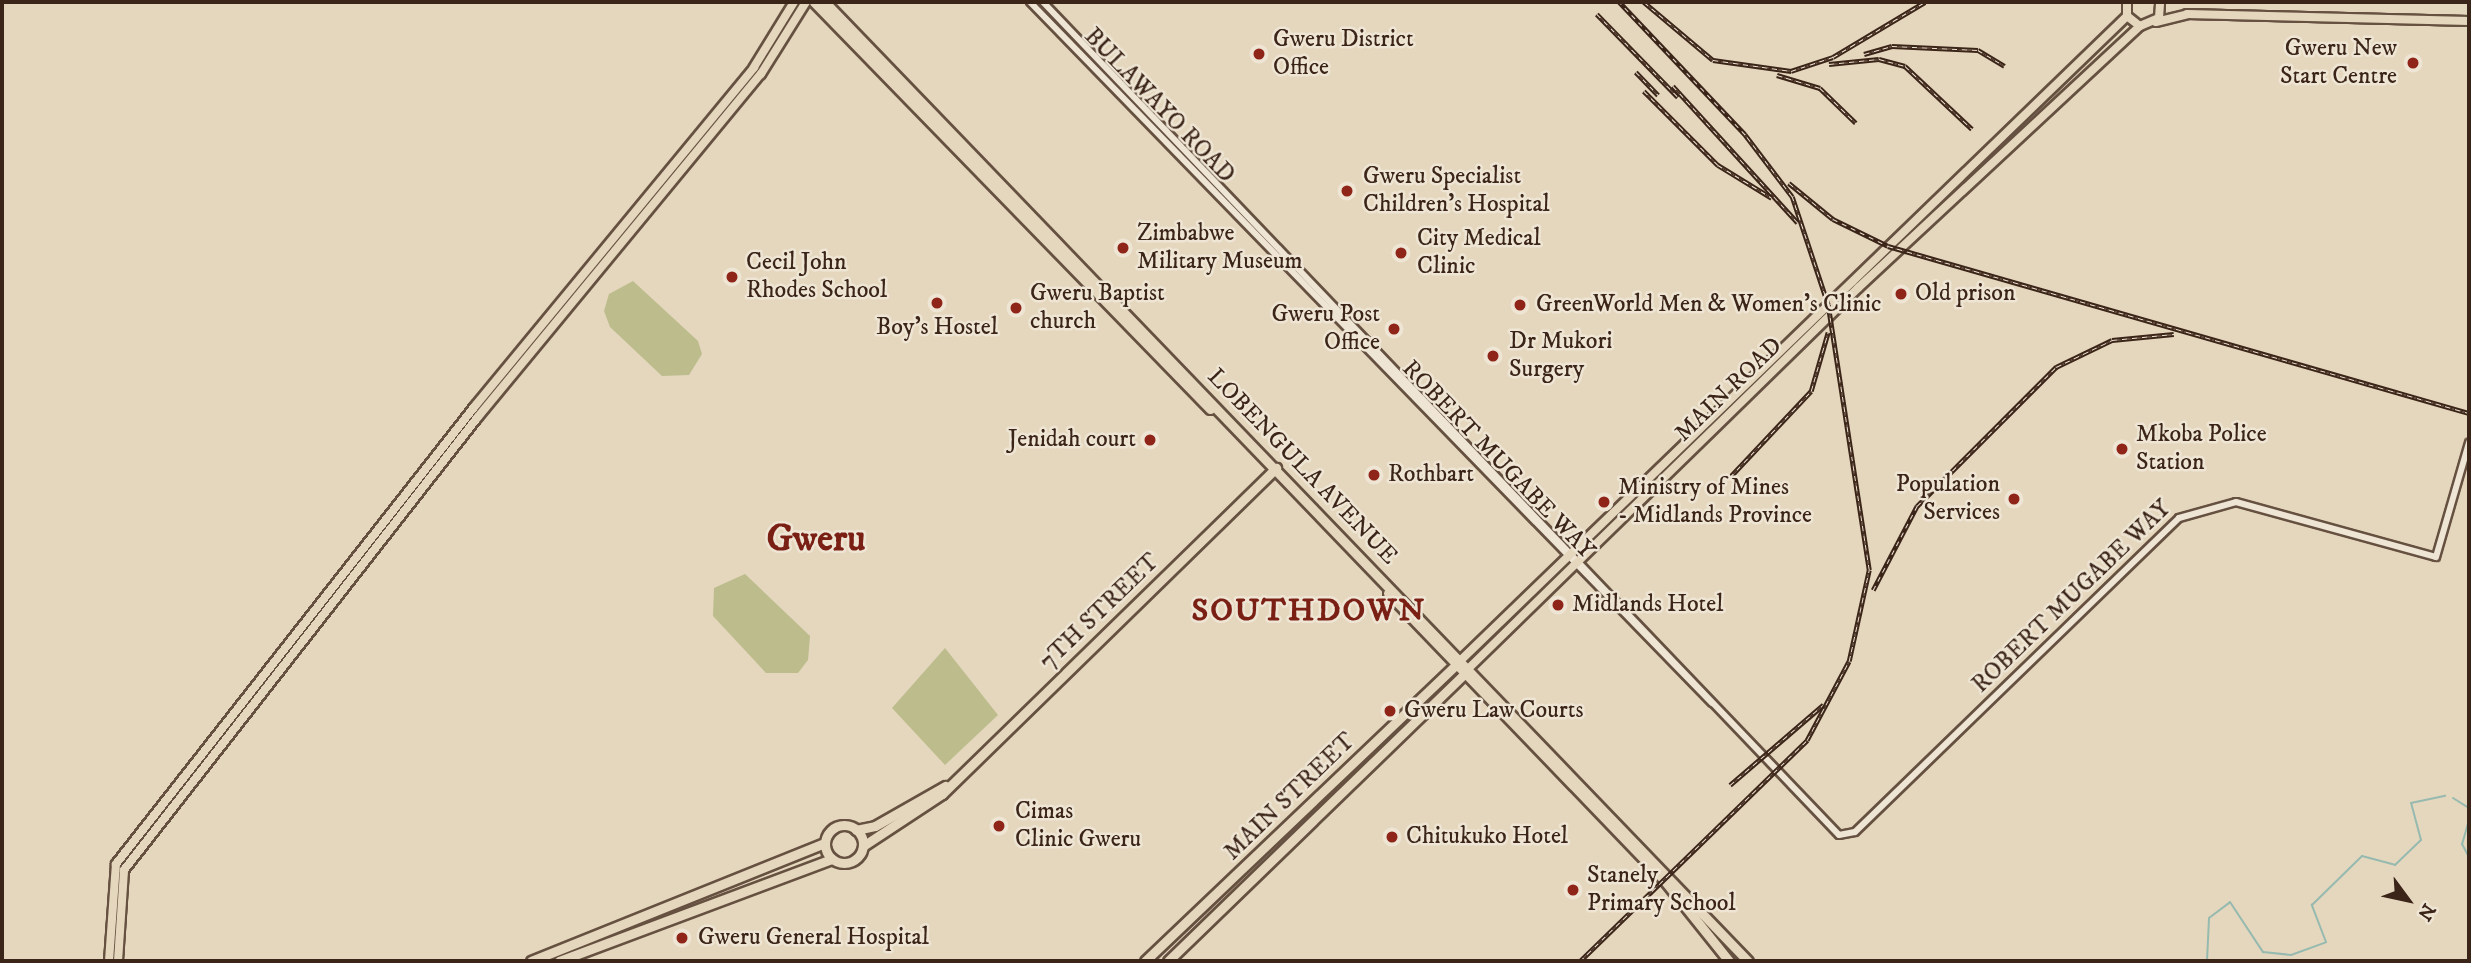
<!DOCTYPE html>
<html>
<head>
<meta charset="utf-8">
<style>
	body { margin:0 }
	#map { position:relative; width:2471px; height:963px; overflow:hidden; background:#e5d7bd; font-family:"IM FELL DW Pica",serif }
	div>[style] { position:absolute }
	[style*='--x'] { left:calc(var(--x)*1px); top:calc(var(--y)*1px); width:calc(var(--w)*1px); rotate:calc(var(--a)*1deg) }
	.green>* { inset:0; background:#bcbc8c }
	.stream>* { height:2px; margin:-1px; padding:0 1px; transform-origin:1px; border-radius:1px; background:#96baaf }
	.roads { filter:drop-shadow(2px 0 #665141) drop-shadow(-2px 0 #665141) drop-shadow(0 2px #665141) drop-shadow(0 -2px #665141) }
	.minor>* { height:6px; margin:-3px; padding:0 3px; transform-origin:3px; border-radius:3px; background:#eee5d4 }
	.major>* { height:8px; margin:-4px; padding:0 4px; transform-origin:4px; border-radius:4px; background:#e5d7bd }
	.highway>* { height:9px; margin:-4.5px; padding:0 4.5px; transform-origin:4.5px; border-radius:4.5px; background:#e5d7bd }
	.highway>.ring { margin:-4.5px; padding:0; box-sizing:content-box; background:none; border:9px solid #e5d7bd; border-radius:50% }
	.rail>* { height:4.5px; margin-top:-2.25px; transform-origin:0; background:repeating-linear-gradient(90deg,#eee5d4 0 5px,#3b2418 0 10px); box-sizing:border-box; border-block:2px solid #3b2418 }
	.dots>* { width:19px; height:19px; translate:-50% -50%; box-sizing:border-box; border:4px solid #eee5d4; border-radius:50% }
	span { translate:-50% -50%; white-space:nowrap; text-align:center; line-height:1.15; -webkit-text-stroke:5px #eee5d4; paint-order:stroke }
	.poi-label { font-size:24px; color:#3b2418 }
	.left { translate:0 -50%; text-align:left }
	.right { translate:-100% -50%; text-align:right }
	.street-label { font-size:24px; color:#3b2418 }
	.district-label { font-size:32px; color:#7a1f14; font-weight:700; letter-spacing:2px }
	.town-label { font-size:38px; color:#7a1f14; font-weight:700 }
	.frame { position:absolute; inset:0; border:4px solid #3b2418; pointer-events:none }
	.north { position:absolute; left:2373px; top:865px; width:70px; height:70px; -webkit-text-stroke:5px #eee5d4; paint-order:stroke; rotate:123deg; font-size:19px; font-weight:700; line-height:28px; text-align:center; color:#3b2418 }
	.north::after { content:''; display:block; margin:auto; width:24px; height:32px; background:#3b2418; clip-path:polygon(50% 0,100% 100%,50% 72%,0 100%) }
</style>
</head>
<body>
<div id="map">
	<div class="green">
		<i style="clip-path:polygon(633px 281px,698px 341px,702px 354px,689px 375px,662px 376px,610px 327px,604px 311px,609px 294px)"></i>
		<i style="clip-path:polygon(745px 574px,810px 636px,808px 660px,798px 673px,766px 673px,713px 616px,714px 588px)"></i>
		<i style="clip-path:polygon(945px 648px,998px 715px,945px 765px,892px 708px)"></i>
	</div>
	<div class="stream">
		<i style="--x:2453;--y:798;--w:19;--a:32"></i>
		<i style="--x:2469;--y:820;--w:25;--a:106"></i>
		<i style="--x:2462;--y:844;--w:15;--a:62"></i>
		<i style="--x:2207;--y:961;--w:43;--a:-87.3"></i>
		<i style="--x:2209;--y:918;--w:26;--a:-37"></i>
		<i style="--x:2230;--y:902;--w:60;--a:56.6"></i>
		<i style="--x:2263;--y:952;--w:28;--a:6"></i>
		<i style="--x:2291;--y:955;--w:37;--a:-20"></i>
		<i style="--x:2326;--y:942;--w:40;--a:-111"></i>
		<i style="--x:2312;--y:905;--w:70;--a:-44.4"></i>
		<i style="--x:2362;--y:856;--w:34;--a:15"></i>
		<i style="--x:2395;--y:865;--w:36;--a:-44"></i>
		<i style="--x:2421;--y:840;--w:38;--a:-105"></i>
		<i style="--x:2411;--y:803;--w:35;--a:-12"></i>
	</div>
	<div class="roads">
		<div class="minor">
			<i style="--x:1030;--y:2;--w:978;--a:45.79"></i>
			<i style="--x:1043;--y:2;--w:1152;--a:46.3"></i>
			<i style="--x:1839;--y:835;--w:16;--a:-11"></i>
			<i style="--x:1855;--y:832;--w:451;--a:-44.1"></i>
			<i style="--x:2179;--y:518;--w:59;--a:-15.7"></i>
			<i style="--x:2236;--y:502;--w:207;--a:15.4"></i>
			<i style="--x:2436;--y:557;--w:119;--a:-73.9"></i>
		</div>
		<div class="major">
			<i style="--x:2127;--y:2;--w:14;--a:90"></i>
			<i style="--x:2127;--y:16;--w:16;--a:38"></i>
			<i style="--x:2140;--y:26;--w:21;--a:-23"></i>
			<i style="--x:2159;--y:18;--w:16;--a:-86"></i>
			<i style="--x:2156;--y:22;--w:32;--a:-14"></i>
			<i style="--x:2187;--y:14;--w:282;--a:1.4"></i>
			<i style="--x:1461;--y:660;--w:926;--a:-44.04"></i>
			<i style="--x:1469;--y:668;--w:544;--a:-44.33"></i>
			<i style="--x:1858;--y:288;--w:385;--a:-42.9"></i>
			<i style="--x:109;--y:961;--w:97;--a:-85.9"></i>
			<i style="--x:116;--y:864;--w:582;--a:-51.91"></i>
			<i style="--x:475;--y:406;--w:439;--a:-50.5"></i>
			<i style="--x:754;--y:67;--w:76;--a:-58.4"></i>
			<i style="--x:118;--y:961;--w:91;--a:-86.2"></i>
			<i style="--x:124;--y:870;--w:574;--a:-52.01"></i>
			<i style="--x:477;--y:418;--w:446;--a:-50.5"></i>
			<i style="--x:761;--y:74;--w:85;--a:-58"></i>
		</div>
		<div class="highway">
			<i style="--x:814;--y:2;--w:568;--a:45.78"></i>
			<i style="--x:825;--y:2;--w:1331;--a:46.1"></i>
			<i style="--x:1388;--y:593;--w:398;--a:46.1"></i>
			<i style="--x:1664;--y:880;--w:104;--a:51.3"></i>
			<i class="ring" style="left:825px;top:825px;width:29px;height:29px"></i>
			<i style="--x:856;--y:830;--w:19;--a:-12"></i>
			<i style="--x:875;--y:826;--w:81;--a:-29.7"></i>
			<i style="--x:863;--y:846;--w:95;--a:-33.4"></i>
			<i style="--x:942;--y:794;--w:467;--a:-44.3"></i>
			<i style="--x:531;--y:961;--w:317;--a:-21.9"></i>
			<i style="--x:559;--y:961;--w:291;--a:-20.5"></i>
			<i style="--x:1145;--y:961;--w:432;--a:-43.6"></i>
			<i style="--x:1168;--y:961;--w:418;--a:-44.1"></i>
		</div>
	</div>
	<div class="rail">
		<i style="--x:1644;--y:2;--w:90;--a:40"></i>
		<i style="--x:1713;--y:60;--w:79;--a:8"></i>
		<i style="--x:1791;--y:71;--w:44;--a:-18.4"></i>
		<i style="--x:1833;--y:57;--w:107;--a:-30.9"></i>
		<i style="--x:1597;--y:14;--w:116;--a:45.7"></i>
		<i style="--x:1864;--y:54;--w:29;--a:-16"></i>
		<i style="--x:1892;--y:46;--w:86;--a:2.7"></i>
		<i style="--x:1978;--y:50;--w:31;--a:31"></i>
		<i style="--x:1829;--y:64;--w:50;--a:-5.7"></i>
		<i style="--x:1879;--y:59;--w:27;--a:15"></i>
		<i style="--x:1905;--y:66;--w:92;--a:43.2"></i>
		<i style="--x:1636;--y:72;--w:32;--a:46"></i>
		<i style="--x:1777;--y:75;--w:45;--a:16.8"></i>
		<i style="--x:1820;--y:88;--w:50;--a:44.2"></i>
		<i style="--x:1673;--y:86;--w:185;--a:47.6"></i>
		<i style="--x:1644;--y:91;--w:105;--a:45"></i>
		<i style="--x:1718;--y:165;--w:63;--a:31.4"></i>
		<i style="--x:1789;--y:183;--w:57;--a:39.3"></i>
		<i style="--x:1833;--y:219;--w:61;--a:26.1"></i>
		<i style="--x:1888;--y:246;--w:605;--a:16.04"></i>
		<i style="--x:1730;--y:477;--w:118;--a:-46.7"></i>
		<i style="--x:1811;--y:391;--w:61;--a:-73.9"></i>
		<i style="--x:1873;--y:590;--w:95;--a:-62.4"></i>
		<i style="--x:1917;--y:506;--w:197;--a:-45"></i>
		<i style="--x:2056;--y:367;--w:62;--a:-25.7"></i>
		<i style="--x:2112;--y:340;--w:62;--a:-5.5"></i>
		<i style="--x:1730;--y:785;--w:123;--a:-40.7"></i>
		<i style="--x:1580;--y:961;--w:317;--a:-44.2"></i>
		<i style="--x:1807;--y:740;--w:89;--a:-62"></i>
		<i style="--x:1849;--y:661;--w:93;--a:-77.6"></i>
		<i style="--x:1869;--y:570;--w:268;--a:-98.8"></i>
		<i style="--x:1828;--y:305;--w:114;--a:-108.4"></i>
		<i style="--x:1792;--y:197;--w:78;--a:-127.2"></i>
		<i style="--x:1745;--y:135;--w:183;--a:-133.5"></i>
	</div>
	<div class="dots">
		<i style="left:1259px;top:54px;background:#8f2418"></i>
		<i style="left:2413px;top:63px;background:#8f2418"></i>
		<i style="left:1347px;top:191px;background:#8f2418"></i>
		<i style="left:1123px;top:248px;background:#8f2418"></i>
		<i style="left:1401px;top:253px;background:#8f2418"></i>
		<i style="left:732px;top:277px;background:#8f2418"></i>
		<i style="left:1901px;top:294px;background:#8f2418"></i>
		<i style="left:937px;top:303px;background:#8f2418"></i>
		<i style="left:1520px;top:305px;background:#8f2418"></i>
		<i style="left:1016px;top:308px;background:#8f2418"></i>
		<i style="left:1394px;top:329px;background:#8f2418"></i>
		<i style="left:1493px;top:356px;background:#8f2418"></i>
		<i style="left:1150px;top:440px;background:#8f2418"></i>
		<i style="left:2122px;top:449px;background:#8f2418"></i>
		<i style="left:1374px;top:475px;background:#8f2418"></i>
		<i style="left:2014px;top:499px;background:#8f2418"></i>
		<i style="left:1604px;top:502px;background:#8f2418"></i>
		<i style="left:1558px;top:605px;background:#8f2418"></i>
		<i style="left:1390px;top:711px;background:#8f2418"></i>
		<i style="left:999px;top:826px;background:#8f2418"></i>
		<i style="left:1392px;top:837px;background:#8f2418"></i>
		<i style="left:1573px;top:890px;background:#8f2418"></i>
		<i style="left:682px;top:938px;background:#8f2418"></i>
	</div>
	<div class="poi-label">
		<span class="left" style="left:1273px;top:54px">Gweru District<br>Office</span>
		<span class="right" style="left:2397px;top:63px">Gweru New<br>Start Centre</span>
		<span class="left" style="left:1363px;top:191px">Gweru Specialist<br>Children’s Hospital</span>
		<span class="left" style="left:1137px;top:248px">Zimbabwe<br>Military Museum</span>
		<span class="left" style="left:1417px;top:253px">City Medical<br>Clinic</span>
		<span class="left" style="left:746px;top:277px">Cecil John<br>Rhodes School</span>
		<span class="left" style="left:1030px;top:308px">Gweru Baptist<br>church</span>
		<span class="left" style="left:1915px;top:294px">Old prison</span>
		<span class="left" style="left:1536px;top:305px">GreenWorld Men &amp; Women’s Clinic</span>
		<span class="right" style="left:1380px;top:329px">Gweru Post<br>Office</span>
		<span style="left:937px;top:328px">Boy's Hostel</span>
		<span class="left" style="left:1509px;top:356px">Dr Mukori<br>Surgery</span>
		<span class="left" style="left:2136px;top:449px">Mkoba Police<br>Station</span>
		<span class="right" style="left:1136px;top:440px">Jenidah court</span>
		<span class="left" style="left:1388px;top:475px">Rothbart</span>
		<span class="right" style="left:2000px;top:499px">Population<br>Services</span>
		<span class="left" style="left:1618px;top:502px">Ministry of Mines<br>- Midlands Province</span>
		<span class="left" style="left:1572px;top:605px">Midlands Hotel</span>
		<span class="left" style="left:1404px;top:711px">Gweru Law Courts</span>
		<span class="left" style="left:1015px;top:826px">Cimas<br>Clinic Gweru</span>
		<span class="left" style="left:1406px;top:837px">Chitukuko Hotel</span>
		<span class="left" style="left:1587px;top:890px">Stanely<br>Primary School</span>
		<span class="left" style="left:698px;top:938px">Gweru General Hospital</span>
	</div>
	<div class="street-label">
		<span style="left:1159px;top:106px;rotate:46deg">BULAWAYO ROAD</span>
		<span style="left:1729px;top:390px;rotate:-44deg">MAIN ROAD</span>
		<span style="left:1498px;top:460px;rotate:46deg">ROBERT MUGABE WAY</span>
		<span style="left:1302px;top:467px;rotate:46deg">LOBENGULA AVENUE</span>
		<span style="left:2072px;top:597px;rotate:-44deg">ROBERT MUGABE WAY</span>
		<span style="left:1100px;top:612px;rotate:-44deg">7TH STREET</span>
		<span style="left:1290px;top:797px;rotate:-44deg">MAIN STREET</span>
	</div>
	<div class="district-label">
		<span style="left:1309px;top:611px">SOUTHDOWN</span>
	</div>
	<div class="town-label">
		<span style="left:816px;top:540px">Gweru</span>
	</div>
	<div class="frame"></div>
	<div class="north">N</div>
</div>
</body>
</html>
